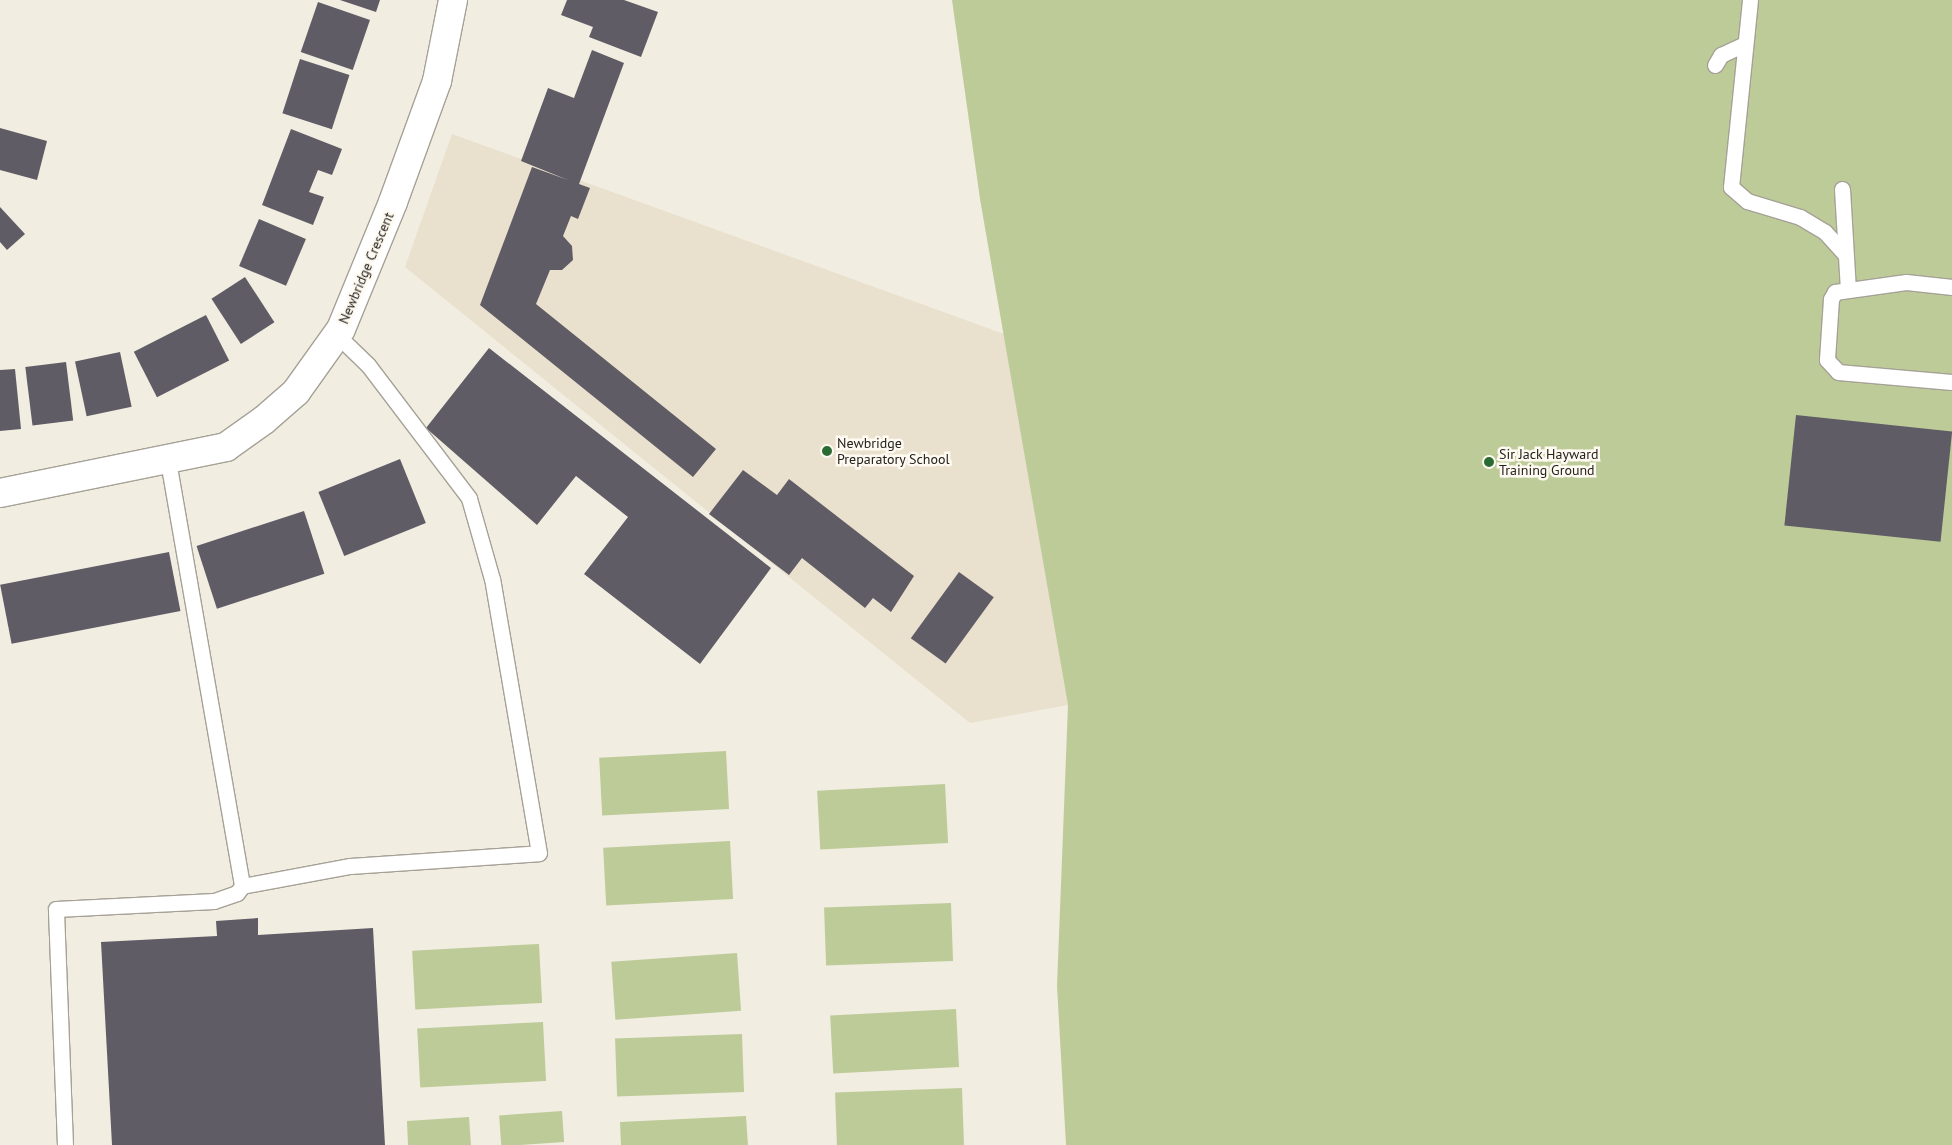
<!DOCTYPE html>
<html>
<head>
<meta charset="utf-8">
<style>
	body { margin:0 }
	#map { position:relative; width:1952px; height:1145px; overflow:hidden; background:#f2ede1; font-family:"PT Sans",sans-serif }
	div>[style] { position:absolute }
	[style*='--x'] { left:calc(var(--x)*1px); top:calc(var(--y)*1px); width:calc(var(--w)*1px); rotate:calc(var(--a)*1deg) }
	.built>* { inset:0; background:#e9e0cd }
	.green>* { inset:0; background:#bdcb99; transform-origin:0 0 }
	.building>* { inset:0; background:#605c66; transform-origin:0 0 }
	.roads { filter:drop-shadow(1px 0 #a6a196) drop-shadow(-1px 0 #a6a196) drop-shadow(0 1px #a6a196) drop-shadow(0 -1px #a6a196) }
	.lane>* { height:15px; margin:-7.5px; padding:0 7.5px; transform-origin:7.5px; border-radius:7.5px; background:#fff }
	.street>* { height:28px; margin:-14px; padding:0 14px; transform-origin:14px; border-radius:14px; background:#fff }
	.dots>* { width:14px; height:14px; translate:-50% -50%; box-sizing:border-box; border:2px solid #fffaf1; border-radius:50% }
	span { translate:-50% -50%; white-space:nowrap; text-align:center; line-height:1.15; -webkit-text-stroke:5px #fffaf1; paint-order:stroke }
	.street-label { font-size:14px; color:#24221e }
	.poi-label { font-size:14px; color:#24221e }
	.left { translate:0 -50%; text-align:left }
</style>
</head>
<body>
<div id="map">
	<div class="built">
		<i style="clip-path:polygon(452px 134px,1004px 334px,1068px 705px,970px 723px,405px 267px)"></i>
	</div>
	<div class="green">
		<i style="clip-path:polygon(952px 0,1952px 0,1952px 1145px,1066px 1145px,1057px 986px,1068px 705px,980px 199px)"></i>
		<i style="left:726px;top:751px;width:58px;height:127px;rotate:87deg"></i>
		<i style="left:945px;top:784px;width:59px;height:128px;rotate:87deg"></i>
		<i style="left:730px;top:841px;width:58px;height:127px;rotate:87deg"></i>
		<i style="left:951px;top:903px;width:58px;height:127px;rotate:88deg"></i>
		<i style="left:539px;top:944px;width:59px;height:127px;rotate:87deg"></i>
		<i style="left:737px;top:953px;width:58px;height:126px;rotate:86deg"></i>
		<i style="left:956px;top:1009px;width:58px;height:126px;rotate:87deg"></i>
		<i style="left:543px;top:1022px;width:59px;height:126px;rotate:87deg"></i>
		<i style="left:742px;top:1034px;width:58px;height:127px;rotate:88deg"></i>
		<i style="left:962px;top:1088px;width:57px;height:127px;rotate:88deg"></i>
		<i style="left:562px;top:1111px;width:31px;height:63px;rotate:86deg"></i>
		<i style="clip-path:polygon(746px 1116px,748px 1145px,621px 1145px,620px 1122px)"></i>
		<i style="clip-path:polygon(469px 1117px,471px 1145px,408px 1145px,407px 1121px)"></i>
	</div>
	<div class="building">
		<i style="clip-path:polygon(340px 0,380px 0,376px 12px)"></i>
		<i style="clip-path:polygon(567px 0,624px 0,658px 12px,641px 57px,589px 37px,593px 27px,561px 15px)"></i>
		<i style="left:318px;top:2px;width:55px;height:53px;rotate:19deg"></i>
		<i style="clip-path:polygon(592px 50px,624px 63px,579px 184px,590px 188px,578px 219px,571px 216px,563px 236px,572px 246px,573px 260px,562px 270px,550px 270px,536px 304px,716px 449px,693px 477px,480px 305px,532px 167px,568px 180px,521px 161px,548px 88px,574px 98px)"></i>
		<i style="left:300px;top:59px;width:52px;height:57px;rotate:18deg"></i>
		<i style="clip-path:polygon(0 128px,47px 141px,37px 180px,0 170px)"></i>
		<i style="clip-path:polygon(291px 129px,342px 149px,332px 175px,318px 170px,309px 192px,324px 197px,313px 225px,262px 205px)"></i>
		<i style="clip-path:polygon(0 207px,25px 234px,7px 250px,0 242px)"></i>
		<i style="left:259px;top:219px;width:51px;height:51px;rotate:23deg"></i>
		<i style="left:245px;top:277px;width:54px;height:40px;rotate:57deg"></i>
		<i style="left:206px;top:315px;width:51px;height:81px;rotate:63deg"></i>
		<i style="clip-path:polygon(489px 348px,771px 568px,700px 664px,584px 574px,628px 517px,576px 476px,537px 525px,426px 428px)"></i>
		<i style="left:120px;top:352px;width:56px;height:46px;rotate:78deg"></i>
		<i style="left:66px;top:362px;width:59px;height:41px;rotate:83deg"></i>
		<i style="clip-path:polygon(15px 369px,21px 429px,0 431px,0 370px)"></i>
		<i style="left:1796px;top:415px;width:157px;height:111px;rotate:6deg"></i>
		<i style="left:400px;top:459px;width:69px;height:88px;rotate:68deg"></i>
		<i style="clip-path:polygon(743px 470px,777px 495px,789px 479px,914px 576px,891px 612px,873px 598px,865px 608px,802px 558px,789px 575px,709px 514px)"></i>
		<i style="left:304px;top:511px;width:66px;height:113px;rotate:72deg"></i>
		<i style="left:169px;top:552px;width:60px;height:172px;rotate:79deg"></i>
		<i style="left:959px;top:572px;width:43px;height:82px;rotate:36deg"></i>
		<i style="clip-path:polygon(258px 918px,258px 935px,373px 928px,385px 1145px,112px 1145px,101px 942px,217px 936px,216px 921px)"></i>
	</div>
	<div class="roads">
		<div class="lane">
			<i style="--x:1750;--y:0;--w:188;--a:95.8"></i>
			<i style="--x:1731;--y:187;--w:21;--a:41"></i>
			<i style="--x:1747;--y:201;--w:55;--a:16.8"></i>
			<i style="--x:1800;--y:217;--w:29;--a:31"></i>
			<i style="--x:1825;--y:232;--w:30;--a:48"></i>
			<i style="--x:1715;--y:65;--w:12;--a:-59"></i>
			<i style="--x:1721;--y:55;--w:26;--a:-25"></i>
			<i style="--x:1842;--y:189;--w:100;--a:86.6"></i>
			<i style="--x:1952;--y:287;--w:46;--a:-173.8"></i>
			<i style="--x:1906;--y:282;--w:72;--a:172"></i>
			<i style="--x:1835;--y:292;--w:8;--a:120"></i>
			<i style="--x:1831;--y:299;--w:61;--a:93.8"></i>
			<i style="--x:1827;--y:360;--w:16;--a:47"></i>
			<i style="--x:1838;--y:372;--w:114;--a:5"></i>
			<i style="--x:168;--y:461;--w:431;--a:80.1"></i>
			<i style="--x:242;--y:886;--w:110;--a:-10.5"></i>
			<i style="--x:350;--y:866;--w:189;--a:-3.9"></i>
			<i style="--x:539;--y:853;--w:278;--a:-99.7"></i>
			<i style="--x:492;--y:579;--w:84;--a:-105.9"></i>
			<i style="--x:469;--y:498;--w:167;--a:-127.2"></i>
			<i style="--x:368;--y:365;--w:43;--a:-135.9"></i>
			<i style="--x:65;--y:1145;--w:236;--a:-92.2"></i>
			<i style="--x:56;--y:909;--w:158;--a:-2.9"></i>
			<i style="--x:214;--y:901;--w:24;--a:-19"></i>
			<i style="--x:237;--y:893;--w:9;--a:-54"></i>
		</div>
		<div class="street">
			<i style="--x:0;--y:493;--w:231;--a:-11.5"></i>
			<i style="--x:226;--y:447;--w:47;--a:-35.4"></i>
			<i style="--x:264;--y:420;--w:43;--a:-41.2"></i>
			<i style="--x:296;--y:392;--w:77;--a:-54.5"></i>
			<i style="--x:341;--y:329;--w:137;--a:-67.7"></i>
			<i style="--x:393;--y:202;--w:129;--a:-70"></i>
			<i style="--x:437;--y:81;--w:83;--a:-78.8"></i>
		</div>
	</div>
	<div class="dots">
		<i style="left:827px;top:451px;background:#2a6a33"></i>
		<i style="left:1489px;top:462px;background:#2a6a33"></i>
	</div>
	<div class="street-label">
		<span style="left:366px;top:268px;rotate:-67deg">Newbridge Crescent</span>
	</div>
	<div class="poi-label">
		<span class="left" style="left:837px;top:451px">Newbridge<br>Preparatory School</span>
		<span class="left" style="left:1499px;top:462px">Sir Jack Hayward<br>Training Ground</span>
	</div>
</div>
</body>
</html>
